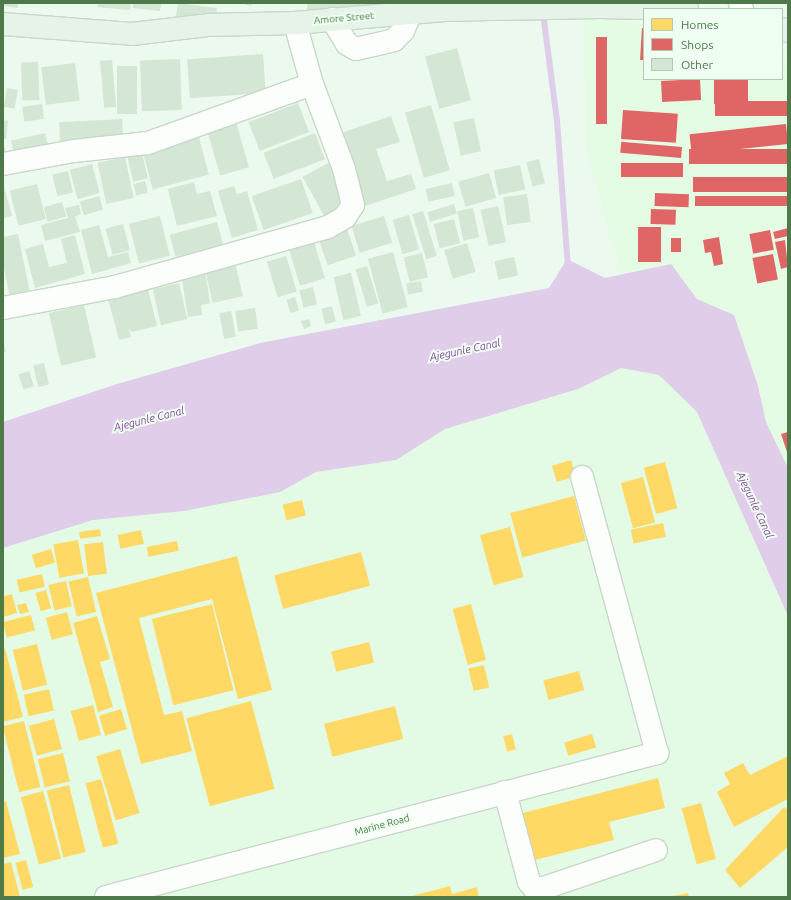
<!DOCTYPE html>
<html>
<head>
<meta charset="utf-8">
<style>
	body { margin:0 }
	#map { position:relative; width:791px; height:900px; overflow:hidden; background:#ecf9ee; font-family:Ubuntu,sans-serif }
	div>[style] { position:absolute }
	[style*='--x'] { left:calc(var(--x)*1px); top:calc(var(--y)*1px); width:calc(var(--w)*1px); rotate:calc(var(--a)*1deg) }
	.residential>* { inset:0; background:#e3fae5 }
	.commercial>* { inset:0; background:#e5fce4 }
	.water>* { inset:0; background:#dfcdea }
	.homes>* { inset:0; background:#ffd966; transform-origin:0 0 }
	.shops>* { inset:0; background:#e06666; transform-origin:0 0 }
	.stream>* { height:6px; margin:-3px; padding:0 3px; transform-origin:3px; border-radius:3px; background:#dfcdea }
	.building>* { inset:0; background:#d4e6d4; transform-origin:0 0 }
	.roads { filter:drop-shadow(1px 0 #c8d7c9) drop-shadow(-1px 0 #c8d7c9) drop-shadow(0 1px #c8d7c9) drop-shadow(0 -1px #c8d7c9) }
	.minor>* { height:22px; margin:-11px; padding:0 11px; transform-origin:11px; border-radius:11px; background:#fcfefc }
	.major>* { height:22px; margin:-11px; padding:0 11px; transform-origin:11px; border-radius:11px; background:#e6f3e8 }
	span { translate:-50% -50%; white-space:nowrap; text-align:center; line-height:1.15; -webkit-text-stroke:4px #effff1; paint-order:stroke }
	.street-label { font-size:10px; color:#4e7a49 }
	.water-label { font-size:11px; color:#8a49a5; font-style:italic }
	.frame { position:absolute; inset:0; border:4px solid #4e7a49; pointer-events:none }
	.legend { position:absolute; left:643px; top:8px; width:140px; height:72px; box-sizing:border-box; background:#effff1; border:1px solid #afcaae; margin:0; padding:5px 7px; list-style:none; font-size:12px; color:#4e7a49 }
	.legend li { display:flex; align-items:center; gap:8px; height:20px }
	.legend b { width:20px; border:1px solid #afcaae }
</style>
</head>
<body>
<div id="map">
	<div class="residential">
		<i style="clip-path:polygon(621px 368px,659px 375px,697px 412px,788px 616px,788px 897px,3px 897px,3px 548px,93px 520px,184px 511px,280px 492px,316px 472px,396px 460px,445px 429px,578px 389px)"></i>
	</div>
	<div class="commercial">
		<i style="clip-path:polygon(584px 18px,644px 23px,644px 79px,782px 79px,782px 57px,788px 60px,788px 468px,766px 422px,758px 386px,734px 315px,697px 299px,671px 264px,621px 273px,586px 147px)"></i>
	</div>
	<div class="water">
		<i style="clip-path:polygon(567px 259px,605px 278px,671px 264px,697px 299px,734px 315px,758px 386px,766px 422px,788px 468px,788px 616px,697px 412px,659px 375px,621px 368px,578px 389px,445px 429px,396px 460px,316px 472px,280px 492px,184px 511px,93px 520px,3px 548px,3px 422px,117px 384px,260px 343px,549px 288px)"></i>
	</div>
	<div class="homes">
		<i style="left:571px;top:460px;width:17px;height:20px;rotate:73deg"></i>
		<i style="left:665px;top:462px;width:48px;height:22px;rotate:75deg"></i>
		<i style="left:643px;top:477px;width:47px;height:23px;rotate:75deg"></i>
		<i style="left:574px;top:496px;width:46px;height:66px;rotate:75deg"></i>
		<i style="left:302px;top:500px;width:16px;height:20px;rotate:76deg"></i>
		<i style="left:663px;top:523px;width:14px;height:33px;rotate:78deg"></i>
		<i style="left:510px;top:527px;width:52px;height:31px;rotate:75deg"></i>
		<i style="left:100px;top:529px;width:7px;height:21px;rotate:82deg"></i>
		<i style="left:141px;top:530px;width:14px;height:24px;rotate:78deg"></i>
		<i style="left:78px;top:540px;width:34px;height:25px;rotate:80deg"></i>
		<i style="left:177px;top:541px;width:10px;height:31px;rotate:79deg"></i>
		<i style="left:103px;top:542px;width:32px;height:19px;rotate:83deg"></i>
		<i style="left:51px;top:549px;width:14px;height:20px;rotate:73deg"></i>
		<i style="left:361px;top:552px;width:35px;height:90px;rotate:75deg"></i>
		<i style="clip-path:polygon(237px 556px,272px 690px,238px 699px,212px 599px,139px 618px,164px 715px,182px 711px,192px 751px,141px 764px,96px 593px)"></i>
		<i style="left:42px;top:574px;width:13px;height:26px;rotate:77deg"></i>
		<i style="left:88px;top:577px;width:36px;height:20px;rotate:77deg"></i>
		<i style="left:66px;top:581px;width:26px;height:18px;rotate:77deg"></i>
		<i style="left:46px;top:590px;width:19px;height:11px;rotate:74deg"></i>
		<i style="clip-path:polygon(12px 594px,17px 613px,3px 617px,3px 596px)"></i>
		<i style="clip-path:polygon(26px 603px,29px 612px,20px 614px,17px 605px)"></i>
		<i style="left:212px;top:604px;width:89px;height:62px;rotate:76deg"></i>
		<i style="left:471px;top:604px;width:58px;height:19px;rotate:75deg"></i>
		<i style="left:67px;top:612px;width:23px;height:22px;rotate:75deg"></i>
		<i style="left:31px;top:615px;width:16px;height:29px;rotate:76deg"></i>
		<i style="clip-path:polygon(97px 616px,110px 659px,100px 662px,113px 707px,98px 712px,73px 623px)"></i>
		<i style="left:369px;top:642px;width:21px;height:39px;rotate:76deg"></i>
		<i style="left:37px;top:644px;width:42px;height:25px;rotate:76deg"></i>
		<i style="clip-path:polygon(5px 648px,23px 717px,3px 722px,3px 649px)"></i>
		<i style="left:484px;top:665px;width:23px;height:16px;rotate:77deg"></i>
		<i style="left:579px;top:671px;width:20px;height:37px;rotate:75deg"></i>
		<i style="left:49px;top:689px;width:22px;height:26px;rotate:77deg"></i>
		<i style="left:251px;top:701px;width:91px;height:67px;rotate:75deg"></i>
		<i style="left:93px;top:705px;width:31px;height:23px;rotate:75deg"></i>
		<i style="left:395px;top:706px;width:34px;height:73px;rotate:76deg"></i>
		<i style="left:121px;top:709px;width:21px;height:23px;rotate:73deg"></i>
		<i style="left:54px;top:719px;width:31px;height:26px;rotate:75deg"></i>
		<i style="left:24px;top:721px;width:68px;height:22px;rotate:76deg"></i>
		<i style="left:512px;top:734px;width:16px;height:9px;rotate:76deg"></i>
		<i style="left:592px;top:734px;width:14px;height:29px;rotate:73deg"></i>
		<i style="left:120px;top:749px;width:67px;height:25px;rotate:73deg"></i>
		<i style="left:63px;top:753px;width:29px;height:26px;rotate:76deg"></i>
		<i style="clip-path:polygon(788px 756px,788px 799px,734px 827px,717px 792px,730px 784px,724px 773px,743px 763px,750px 775px)"></i>
		<i style="clip-path:polygon(658px 778px,665px 808px,609px 822px,614px 840px,531px 861px,519px 814px)"></i>
		<i style="left:101px;top:779px;width:67px;height:16px;rotate:75deg"></i>
		<i style="left:69px;top:785px;width:69px;height:23px;rotate:76deg"></i>
		<i style="left:43px;top:791px;width:70px;height:23px;rotate:75deg"></i>
		<i style="clip-path:polygon(6px 801px,20px 854px,3px 858px,3px 802px)"></i>
		<i style="left:701px;top:803px;width:58px;height:20px;rotate:75deg"></i>
		<i style="clip-path:polygon(784px 807px,788px 810px,788px 847px,740px 888px,725px 870px)"></i>
		<i style="left:26px;top:860px;width:28px;height:11px;rotate:75deg"></i>
		<i style="clip-path:polygon(11px 862px,20px 897px,3px 897px,3px 864px)"></i>
		<i style="clip-path:polygon(450px 886px,452px 894px,477px 887px,479px 897px,408px 897px)"></i>
		<i style="clip-path:polygon(688px 893px,689px 897px,673px 897px,673px 896px)"></i>
	</div>
	<div class="shops">
		<i style="clip-path:polygon(642px 28px,644px 28px,644px 60px,640px 60px)"></i>
		<i style="left:596px;top:37px;width:11px;height:87px"></i>
		<i style="left:700px;top:79px;width:21px;height:39px;rotate:87deg"></i>
		<i style="left:714px;top:79px;width:34px;height:25px"></i>
		<i style="left:788px;top:101px;width:15px;height:73px;rotate:90deg"></i>
		<i style="left:623px;top:110px;width:55px;height:29px;rotate:4deg"></i>
		<i style="left:786px;top:124px;width:20px;height:97px;rotate:84deg"></i>
		<i style="left:682px;top:147px;width:11px;height:61px;rotate:95deg"></i>
		<i style="left:788px;top:149px;width:15px;height:99px;rotate:90deg"></i>
		<i style="left:621px;top:163px;width:62px;height:14px"></i>
		<i style="left:788px;top:177px;width:15px;height:95px;rotate:90deg"></i>
		<i style="left:655px;top:193px;width:34px;height:13px;rotate:2deg"></i>
		<i style="left:788px;top:196px;width:10px;height:93px;rotate:90deg"></i>
		<i style="left:651px;top:209px;width:25px;height:15px;rotate:2deg"></i>
		<i style="left:638px;top:227px;width:23px;height:35px"></i>
		<i style="clip-path:polygon(788px 228px,788px 236px,775px 239px,773px 232px)"></i>
		<i style="left:770px;top:230px;width:20px;height:21px;rotate:79deg"></i>
		<i style="clip-path:polygon(719px 237px,723px 264px,714px 266px,711px 252px,705px 253px,703px 240px)"></i>
		<i style="left:671px;top:238px;width:10px;height:14px"></i>
		<i style="clip-path:polygon(785px 240px,788px 267px,781px 269px,775px 242px)"></i>
		<i style="left:773px;top:254px;width:26px;height:21px;rotate:79deg"></i>
		<i style="clip-path:polygon(788px 432px,788px 455px,781px 434px)"></i>
	</div>
	<div class="stream">
		<i style="--x:543;--y:13;--w:109;--a:82.6"></i>
		<i style="--x:557;--y:121;--w:145;--a:85.7"></i>
	</div>
	<div class="building">
		<i style="clip-path:polygon(3px 3px,18px 3px,18px 8px,3px 6px)"></i>
		<i style="clip-path:polygon(98px 3px,131px 3px,130px 10px,97px 7px)"></i>
		<i style="clip-path:polygon(133px 3px,161px 3px,160px 11px,133px 8px)"></i>
		<i style="clip-path:polygon(178px 3px,217px 8px,216px 15px,199px 13px,197px 25px,175px 23px)"></i>
		<i style="clip-path:polygon(240px 3px,252px 3px,251px 6px)"></i>
		<i style="left:307px;top:3px;width:84px;height:10px"></i>
		<i style="left:457px;top:48px;width:54px;height:33px;rotate:75deg"></i>
		<i style="left:263px;top:54px;width:39px;height:76px;rotate:86deg"></i>
		<i style="left:180px;top:59px;width:51px;height:40px;rotate:88deg"></i>
		<i style="left:112px;top:60px;width:47px;height:12px;rotate:85deg"></i>
		<i style="left:38px;top:62px;width:38px;height:17px;rotate:88deg"></i>
		<i style="left:75px;top:63px;width:38px;height:34px;rotate:83deg"></i>
		<i style="left:117px;top:66px;width:20px;height:48px"></i>
		<i style="left:7px;top:88px;width:11px;height:19px;rotate:10deg"></i>
		<i style="left:298px;top:103px;width:31px;height:53px;rotate:69deg"></i>
		<i style="left:42px;top:104px;width:15px;height:20px;rotate:82deg"></i>
		<i style="left:431px;top:105px;width:68px;height:27px;rotate:74deg"></i>
		<i style="clip-path:polygon(391px 116px,400px 142px,376px 149px,387px 181px,411px 174px,416px 189px,362px 207px,338px 134px)"></i>
		<i style="left:474px;top:118px;width:34px;height:21px;rotate:78deg"></i>
		<i style="left:122px;top:119px;width:20px;height:63px;rotate:87deg"></i>
		<i style="clip-path:polygon(3px 120px,8px 121px,6px 139px,3px 139px)"></i>
		<i style="left:236px;top:122px;width:47px;height:30px;rotate:74deg"></i>
		<i style="left:45px;top:133px;width:18px;height:35px;rotate:77deg"></i>
		<i style="left:315px;top:133px;width:28px;height:55px;rotate:69deg"></i>
		<i style="left:198px;top:134px;width:42px;height:58px;rotate:75deg"></i>
		<i style="clip-path:polygon(3px 142px,7px 156px,3px 157px)"></i>
		<i style="left:142px;top:153px;width:26px;height:15px;rotate:77deg"></i>
		<i style="left:125px;top:157px;width:42px;height:28px;rotate:78deg"></i>
		<i style="left:539px;top:159px;width:25px;height:13px;rotate:76deg"></i>
		<i style="left:328px;top:163px;width:46px;height:29px;rotate:61deg"></i>
		<i style="left:92px;top:164px;width:30px;height:23px;rotate:75deg"></i>
		<i style="left:520px;top:165px;width:25px;height:27px;rotate:78deg"></i>
		<i style="left:68px;top:171px;width:22px;height:16px;rotate:77deg"></i>
		<i style="left:489px;top:173px;width:26px;height:32px;rotate:74deg"></i>
		<i style="left:301px;top:179px;width:36px;height:52px;rotate:71deg"></i>
		<i style="left:145px;top:181px;width:12px;height:12px;rotate:76deg"></i>
		<i style="clip-path:polygon(194px 182px,197px 194px,210px 191px,217px 216px,177px 226px,168px 189px)"></i>
		<i style="clip-path:polygon(3px 183px,12px 216px,3px 218px)"></i>
		<i style="left:452px;top:183px;width:13px;height:27px;rotate:77deg"></i>
		<i style="left:37px;top:184px;width:36px;height:28px;rotate:76deg"></i>
		<i style="clip-path:polygon(234px 186px,237px 194px,247px 191px,258px 230px,232px 238px,218px 191px)"></i>
		<i style="left:527px;top:194px;width:28px;height:24px;rotate:82deg"></i>
		<i style="left:99px;top:196px;width:14px;height:20px;rotate:73deg"></i>
		<i style="left:62px;top:202px;width:15px;height:19px;rotate:74deg"></i>
		<i style="left:454px;top:204px;width:10px;height:28px;rotate:73deg"></i>
		<i style="clip-path:polygon(79px 205px,81px 214px,75px 216px,80px 232px,45px 241px,41px 225px,68px 218px,65px 208px)"></i>
		<i style="left:498px;top:206px;width:37px;height:18px;rotate:77deg"></i>
		<i style="left:473px;top:208px;width:30px;height:16px;rotate:78deg"></i>
		<i style="left:423px;top:211px;width:47px;height:11px;rotate:73deg"></i>
		<i style="left:409px;top:215px;width:36px;height:17px;rotate:74deg"></i>
		<i style="left:160px;top:216px;width:41px;height:32px;rotate:76deg"></i>
		<i style="left:384px;top:216px;width:28px;height:34px;rotate:73deg"></i>
		<i style="left:454px;top:219px;width:25px;height:21px;rotate:76deg"></i>
		<i style="left:217px;top:222px;width:23px;height:49px;rotate:75deg"></i>
		<i style="left:123px;top:224px;width:27px;height:18px;rotate:75deg"></i>
		<i style="clip-path:polygon(99px 225px,108px 257px,128px 252px,131px 263px,92px 274px,81px 230px)"></i>
		<i style="left:347px;top:229px;width:28px;height:30px;rotate:71deg"></i>
		<i style="clip-path:polygon(18px 234px,30px 293px,10px 297px,3px 263px,3px 237px)"></i>
		<i style="clip-path:polygon(75px 235px,85px 274px,35px 288px,25px 249px,43px 244px,49px 267px,67px 263px,61px 239px)"></i>
		<i style="left:313px;top:239px;width:41px;height:26px;rotate:73deg"></i>
		<i style="left:467px;top:243px;width:30px;height:24px;rotate:73deg"></i>
		<i style="left:393px;top:252px;width:57px;height:26px;rotate:75deg"></i>
		<i style="left:422px;top:253px;width:25px;height:19px;rotate:76deg"></i>
		<i style="left:286px;top:256px;width:37px;height:20px;rotate:73deg"></i>
		<i style="left:514px;top:257px;width:19px;height:20px;rotate:78deg"></i>
		<i style="left:235px;top:262px;width:35px;height:31px;rotate:77deg"></i>
		<i style="left:367px;top:266px;width:39px;height:12px;rotate:73deg"></i>
		<i style="clip-path:polygon(205px 270px,210px 303px,201px 305px,202px 315px,188px 317px,181px 274px)"></i>
		<i style="left:351px;top:273px;width:44px;height:18px;rotate:77deg"></i>
		<i style="clip-path:polygon(146px 281px,157px 326px,132px 332px,129px 329px,131px 337px,119px 340px,106px 291px)"></i>
		<i style="left:421px;top:281px;width:11px;height:15px;rotate:80deg"></i>
		<i style="left:179px;top:283px;width:37px;height:27px;rotate:77deg"></i>
		<i style="left:313px;top:287px;width:18px;height:14px;rotate:77deg"></i>
		<i style="left:295px;top:297px;width:14px;height:9px;rotate:73deg"></i>
		<i style="left:84px;top:305px;width:54px;height:36px;rotate:77deg"></i>
		<i style="left:332px;top:306px;width:16px;height:11px;rotate:76deg"></i>
		<i style="left:255px;top:308px;width:21px;height:20px;rotate:82deg"></i>
		<i style="left:231px;top:311px;width:26px;height:12px;rotate:79deg"></i>
		<i style="clip-path:polygon(309px 319px,311px 326px,304px 329px,301px 321px)"></i>
		<i style="clip-path:polygon(3px 341px,6px 352px,3px 353px)"></i>
		<i style="left:44px;top:363px;width:22px;height:11px;rotate:77deg"></i>
		<i style="left:29px;top:371px;width:16px;height:11px;rotate:72deg"></i>
	</div>
	<div class="roads">
		<div class="minor">
			<i style="--x:740;--y:3;--w:6;--a:72"></i>
			<i style="--x:332;--y:19;--w:29;--a:59"></i>
			<i style="--x:347;--y:44;--w:10;--a:29"></i>
			<i style="--x:356;--y:49;--w:39;--a:-13"></i>
			<i style="--x:394;--y:40;--w:13;--a:-45"></i>
			<i style="--x:403;--y:31;--w:21;--a:-67"></i>
			<i style="--x:3;--y:164;--w:72;--a:-10.4"></i>
			<i style="--x:74;--y:151;--w:74;--a:-6.2"></i>
			<i style="--x:148;--y:143;--w:174;--a:-19.8"></i>
			<i style="--x:3;--y:308;--w:114;--a:-10.6"></i>
			<i style="--x:115;--y:287;--w:221;--a:-15.7"></i>
			<i style="--x:328;--y:227;--w:20;--a:-30"></i>
			<i style="--x:345;--y:217;--w:14;--a:-56"></i>
			<i style="--x:353;--y:205;--w:37;--a:-104"></i>
			<i style="--x:344;--y:169;--w:91;--a:-110.6"></i>
			<i style="--x:312;--y:84;--w:63;--a:-105.6"></i>
			<i style="--x:505;--y:792;--w:93;--a:75.1"></i>
			<i style="--x:529;--y:882;--w:8;--a:50"></i>
			<i style="--x:534;--y:888;--w:10;--a:0"></i>
			<i style="--x:544;--y:888;--w:118;--a:-18.7"></i>
			<i style="--x:106;--y:897;--w:570;--a:-14.65"></i>
			<i style="--x:657;--y:753;--w:286;--a:-105.2"></i>
		</div>
		<div class="major">
			<i style="--x:3;--y:24;--w:129;--a:4.4"></i>
			<i style="--x:132;--y:34;--w:78;--a:-6.7"></i>
			<i style="--x:209;--y:25;--w:86;--a:-1.3"></i>
			<i style="--x:295;--y:23;--w:150;--a:-5"></i>
			<i style="--x:444;--y:10;--w:156;--a:-1.1"></i>
			<i style="--x:600;--y:7;--w:87;--a:1.3"></i>
			<i style="--x:782;--y:29;--w:6;--a:18"></i>
		</div>
	</div>
	<div class="street-label">
		<span style="left:344px;top:18px;rotate:-5deg">Amore Street</span>
		<span style="left:382px;top:825px;rotate:-15deg">Marine Road</span>
	</div>
	<div class="water-label">
		<span style="left:465px;top:350px;rotate:-12deg">Ajegunle Canal</span>
		<span style="left:149px;top:419px;rotate:-14deg">Ajegunle Canal</span>
		<span style="left:755px;top:505px;rotate:65deg">Ajegunle Canal</span>
	</div>
	<div class="frame"></div>
	<ul class="legend">
	<li><b style="height:11px;background:#ffd966"></b>Homes</li>
	<li><b style="height:11px;background:#e06666"></b>Shops</li>
	<li><b style="height:11px;background:#d4e6d4"></b>Other</li>
	</ul>
</div>
</body>
</html>
